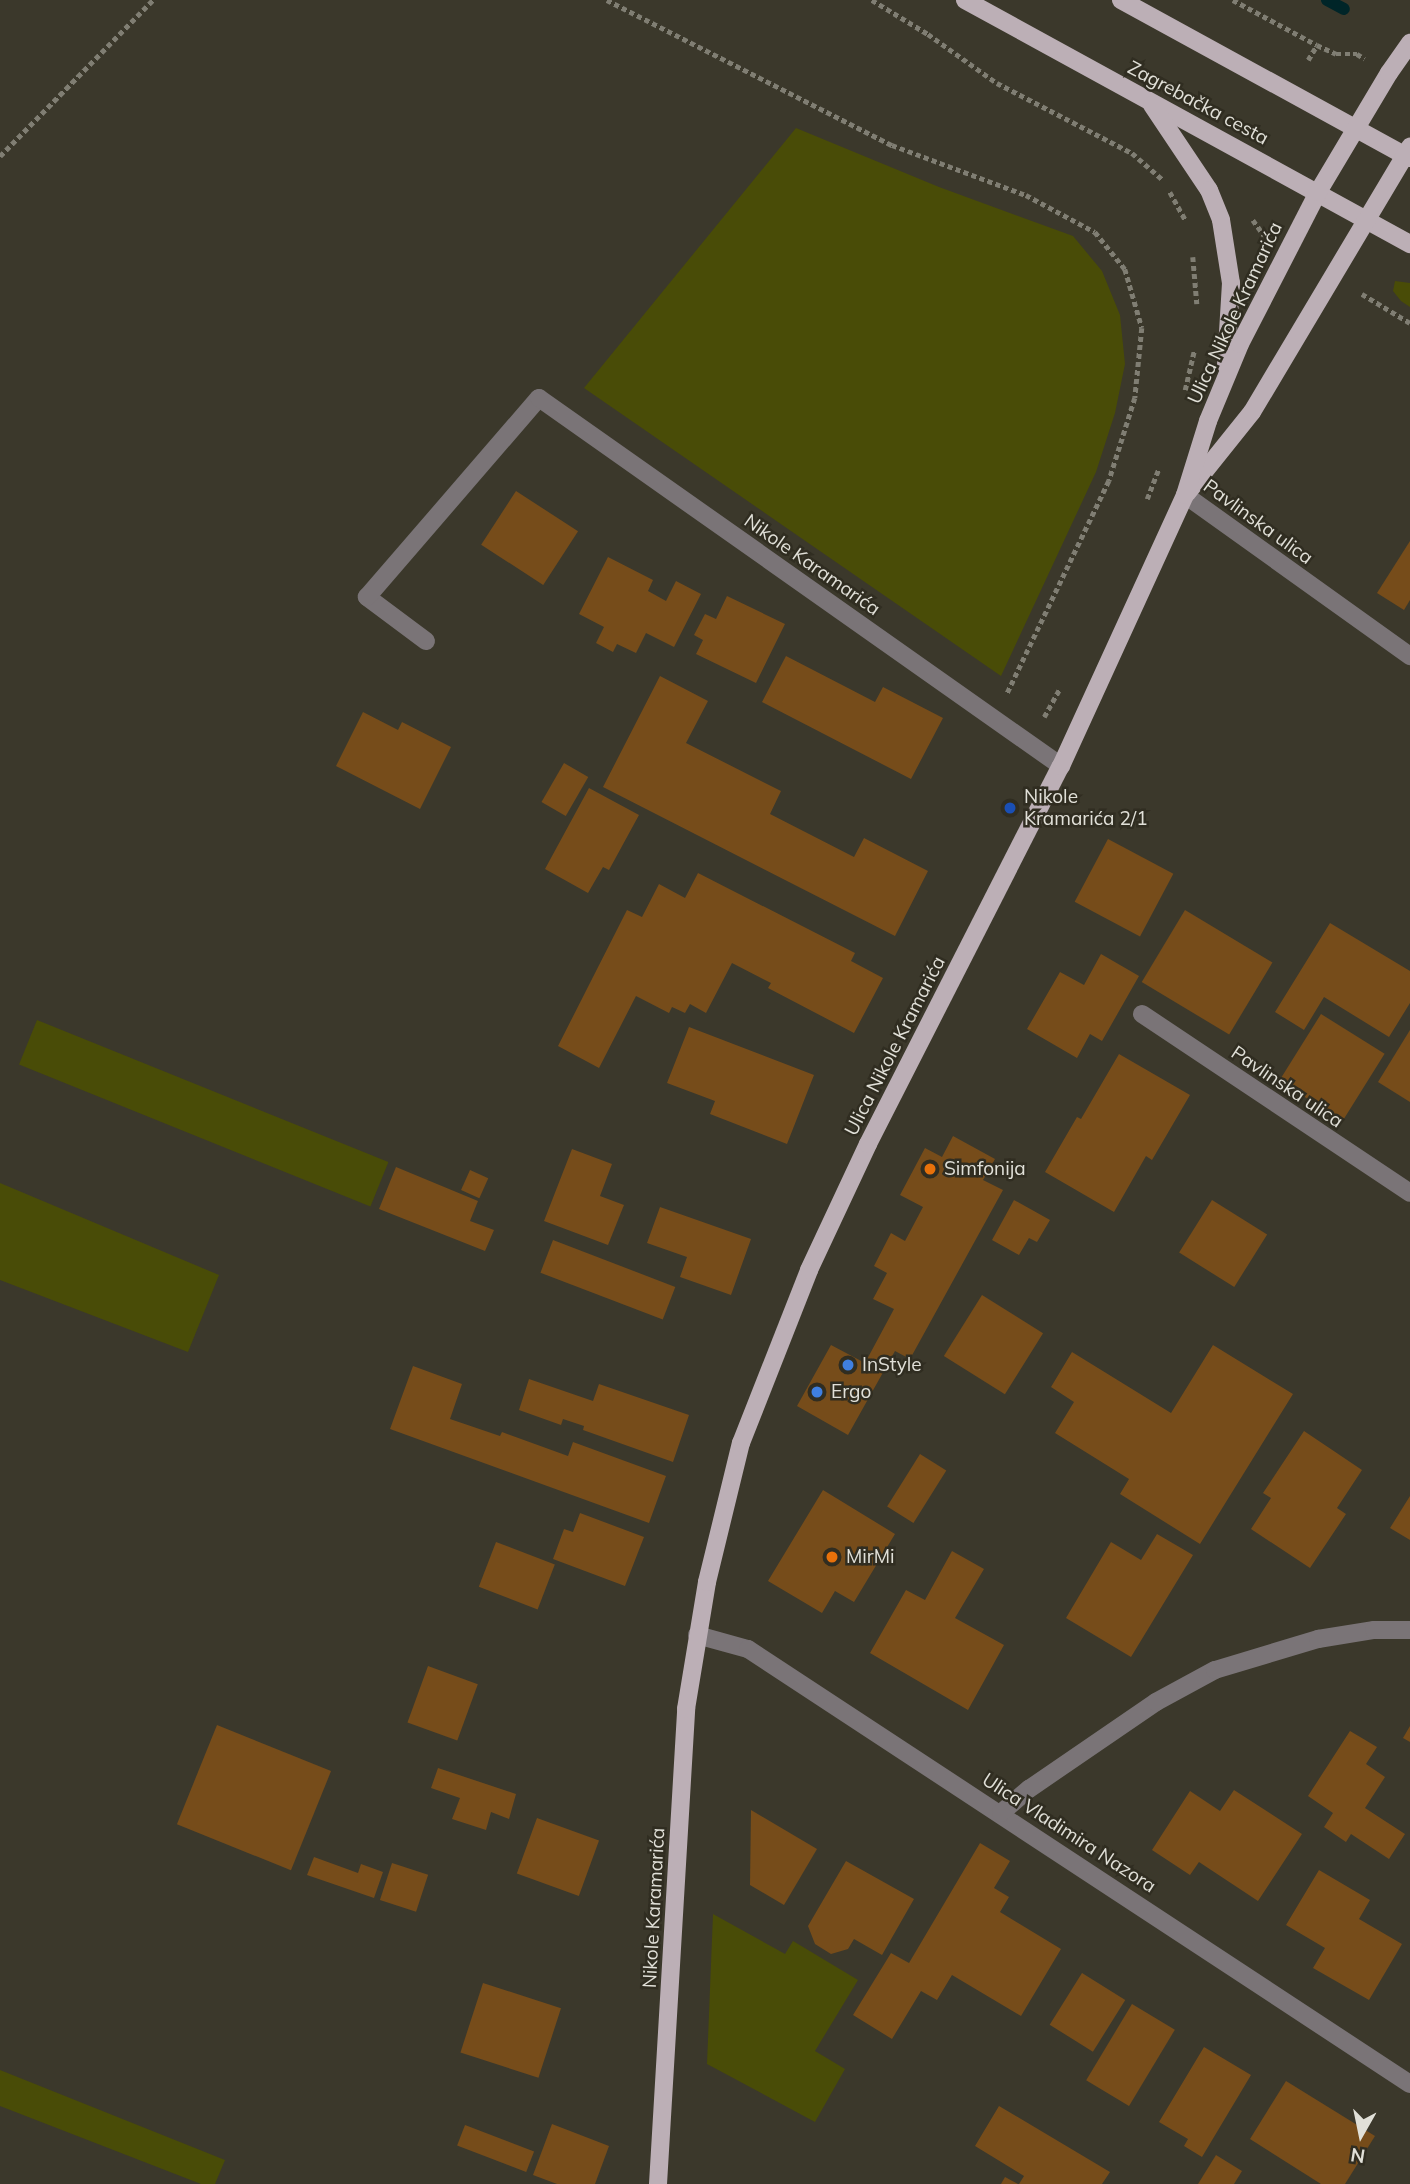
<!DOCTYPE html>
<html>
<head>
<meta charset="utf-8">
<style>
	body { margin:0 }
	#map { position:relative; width:1410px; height:2184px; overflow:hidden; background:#3b382b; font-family:Mulish,sans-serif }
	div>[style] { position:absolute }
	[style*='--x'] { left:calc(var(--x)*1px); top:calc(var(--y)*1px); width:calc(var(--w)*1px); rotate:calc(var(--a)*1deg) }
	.green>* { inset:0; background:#494c07; transform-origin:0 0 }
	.stream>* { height:12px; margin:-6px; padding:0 6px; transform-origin:6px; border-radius:6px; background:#002528 }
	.building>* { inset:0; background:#764c1a; transform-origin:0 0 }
	.path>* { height:4.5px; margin-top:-2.25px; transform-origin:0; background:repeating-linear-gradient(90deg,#807e73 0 5px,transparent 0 8.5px) }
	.minor>* { height:18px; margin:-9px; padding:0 9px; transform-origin:9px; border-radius:9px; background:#7a7477 }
	.major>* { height:18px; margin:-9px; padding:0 9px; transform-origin:9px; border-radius:9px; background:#bcafb6 }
	.dots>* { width:19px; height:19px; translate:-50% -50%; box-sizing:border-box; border:4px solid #302d21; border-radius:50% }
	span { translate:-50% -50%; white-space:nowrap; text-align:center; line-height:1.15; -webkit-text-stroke:5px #302d21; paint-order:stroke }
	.street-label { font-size:19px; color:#e1e0d8 }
	.poi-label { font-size:19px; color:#e1e0d8 }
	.left { translate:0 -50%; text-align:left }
	.north { position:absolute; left:1326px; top:2100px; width:70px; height:70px; -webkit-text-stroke:5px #302d21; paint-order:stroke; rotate:189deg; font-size:19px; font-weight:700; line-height:28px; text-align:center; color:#e1e0d8 }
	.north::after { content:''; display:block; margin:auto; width:24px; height:32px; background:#e1e0d8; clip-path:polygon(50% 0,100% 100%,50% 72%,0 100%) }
</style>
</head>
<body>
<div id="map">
	<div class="green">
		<i style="clip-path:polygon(796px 128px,939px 187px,1073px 236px,1102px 271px,1120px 315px,1125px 364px,1115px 413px,1096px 472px,1001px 676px,584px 388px)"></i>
		<i style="clip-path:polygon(1395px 281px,1410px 283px,1410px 307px,1401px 301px,1393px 291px)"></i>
		<i style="left:37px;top:1020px;width:379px;height:48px;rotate:22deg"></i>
		<i style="clip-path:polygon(0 1183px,219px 1275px,188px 1352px,0 1280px)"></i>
		<i style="clip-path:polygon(713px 1914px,785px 1954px,793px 1941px,858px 1980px,815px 2051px,845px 2069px,815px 2122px,707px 2064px)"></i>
		<i style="clip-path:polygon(0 2070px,225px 2160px,215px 2184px,201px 2184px,0 2106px)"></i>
	</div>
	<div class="stream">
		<i style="--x:1327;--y:0;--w:19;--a:28"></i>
	</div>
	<div class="building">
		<i style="left:516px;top:491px;width:74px;height:64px;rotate:33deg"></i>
		<i style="clip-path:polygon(1410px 541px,1410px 600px,1404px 610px,1377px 593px)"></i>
		<i style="clip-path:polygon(608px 557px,653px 580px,648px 591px,666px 601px,676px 581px,701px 594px,674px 647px,646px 633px,636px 653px,617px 644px,613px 652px,596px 643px,604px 627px,579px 614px)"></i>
		<i style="clip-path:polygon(727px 596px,785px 624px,756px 683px,696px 654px,703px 640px,694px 635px,705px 614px,716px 619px)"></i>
		<i style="clip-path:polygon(786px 656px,875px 702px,883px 687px,943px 718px,911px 779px,762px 702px)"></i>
		<i style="clip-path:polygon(660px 676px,708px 701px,686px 743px,781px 791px,770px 814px,854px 857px,864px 838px,928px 871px,895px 936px,603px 787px)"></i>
		<i style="clip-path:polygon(363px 712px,398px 730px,402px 722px,451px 747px,420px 809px,336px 766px)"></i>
		<i style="left:564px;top:763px;width:28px;height:45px;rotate:30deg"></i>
		<i style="clip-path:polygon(589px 788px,639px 815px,609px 870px,603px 867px,588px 893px,545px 869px)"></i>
		<i style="left:1108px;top:839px;width:74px;height:71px;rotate:28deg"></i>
		<i style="clip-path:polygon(698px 873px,855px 953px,851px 961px,883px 978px,854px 1033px,768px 988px,771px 983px,732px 963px,706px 1013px,690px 1004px,685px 1013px,672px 1007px,669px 1013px,636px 996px,599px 1068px,558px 1046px,627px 910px,642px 917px,659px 884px,685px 898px)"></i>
		<i style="left:1185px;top:910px;width:102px;height:84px;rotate:31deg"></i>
		<i style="clip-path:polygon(1330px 923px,1410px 971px,1410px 1003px,1389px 1037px,1324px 997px,1304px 1030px,1275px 1012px)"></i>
		<i style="clip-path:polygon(1101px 954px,1139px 976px,1102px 1041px,1090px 1034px,1077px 1058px,1027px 1029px,1060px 972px,1084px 985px)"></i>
		<i style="left:1321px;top:1014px;width:75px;height:79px;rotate:32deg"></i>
		<i style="clip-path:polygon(689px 1027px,814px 1075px,787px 1144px,710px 1114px,715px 1101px,667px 1083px)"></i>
		<i style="clip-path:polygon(1410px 1030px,1410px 1102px,1378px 1082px)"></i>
		<i style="clip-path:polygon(1119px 1054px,1190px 1095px,1152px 1160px,1146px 1156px,1114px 1212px,1045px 1172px,1077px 1117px,1081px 1119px)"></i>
		<i style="clip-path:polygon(953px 1136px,995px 1159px,983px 1180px,1003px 1190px,910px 1359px,895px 1351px,848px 1435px,797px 1406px,831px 1345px,865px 1363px,894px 1309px,873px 1299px,887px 1273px,874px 1266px,891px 1233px,905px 1241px,923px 1207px,900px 1195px,925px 1148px,942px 1157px)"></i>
		<i style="clip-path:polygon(572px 1149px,612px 1164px,600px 1196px,624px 1205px,608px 1245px,544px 1221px)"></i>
		<i style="clip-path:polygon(396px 1167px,478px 1201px,470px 1221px,494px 1230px,485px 1251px,379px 1209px)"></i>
		<i style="left:470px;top:1170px;width:20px;height:22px;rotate:24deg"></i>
		<i style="clip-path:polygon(1014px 1200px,1050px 1220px,1037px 1242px,1029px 1238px,1019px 1255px,992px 1240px)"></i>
		<i style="left:1212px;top:1200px;width:65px;height:62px;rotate:32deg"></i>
		<i style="clip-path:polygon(660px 1207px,751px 1239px,731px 1295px,680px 1277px,687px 1257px,647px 1243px)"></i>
		<i style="left:553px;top:1240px;width:131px;height:35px;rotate:21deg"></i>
		<i style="left:982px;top:1295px;width:72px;height:72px;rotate:32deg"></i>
		<i style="clip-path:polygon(1213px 1345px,1293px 1394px,1200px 1544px,1120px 1494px,1129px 1479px,1055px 1433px,1074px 1402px,1051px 1387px,1072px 1352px,1171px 1413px)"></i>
		<i style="clip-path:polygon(413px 1366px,462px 1384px,450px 1419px,500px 1436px,502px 1432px,568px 1456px,573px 1442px,666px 1476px,649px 1523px,390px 1429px)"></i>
		<i style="clip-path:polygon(529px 1379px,593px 1401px,599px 1384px,689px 1415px,673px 1462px,583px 1430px,584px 1426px,563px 1419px,561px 1425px,519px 1410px)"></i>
		<i style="clip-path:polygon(1304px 1431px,1362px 1470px,1337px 1508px,1346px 1514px,1310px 1568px,1251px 1529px,1271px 1498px,1263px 1493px)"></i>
		<i style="left:920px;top:1454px;width:31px;height:62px;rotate:32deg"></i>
		<i style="clip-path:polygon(823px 1490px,895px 1534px,854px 1602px,835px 1591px,822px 1613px,768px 1581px)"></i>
		<i style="clip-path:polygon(1410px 1496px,1410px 1540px,1390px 1528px)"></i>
		<i style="clip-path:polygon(580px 1513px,644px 1537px,625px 1586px,553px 1559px,564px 1529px,573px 1532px)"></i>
		<i style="clip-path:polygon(1157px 1534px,1193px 1555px,1131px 1657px,1066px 1618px,1111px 1542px,1141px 1560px)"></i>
		<i style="left:496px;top:1542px;width:63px;height:48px;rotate:21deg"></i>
		<i style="clip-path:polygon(952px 1551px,984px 1569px,955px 1618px,1004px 1645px,968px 1710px,870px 1653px,906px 1590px,925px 1600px)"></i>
		<i style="left:428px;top:1666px;width:53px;height:60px;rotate:20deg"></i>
		<i style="left:217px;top:1725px;width:123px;height:107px;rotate:22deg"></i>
		<i style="clip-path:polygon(1410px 1726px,1410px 1742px,1403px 1738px)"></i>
		<i style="clip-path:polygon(1350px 1731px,1377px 1747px,1366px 1764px,1385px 1777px,1365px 1808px,1405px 1834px,1389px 1859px,1351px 1834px,1346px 1842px,1324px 1827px,1333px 1813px,1308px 1796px)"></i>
		<i style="clip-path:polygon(438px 1768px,516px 1794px,509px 1819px,491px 1812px,486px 1830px,452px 1819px,460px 1798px,431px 1788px)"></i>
		<i style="clip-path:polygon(1234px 1790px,1302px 1834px,1258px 1901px,1199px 1862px,1190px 1875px,1152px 1850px,1190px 1791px,1220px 1811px)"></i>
		<i style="clip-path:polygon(751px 1810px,817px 1849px,784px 1905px,750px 1885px)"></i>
		<i style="left:537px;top:1818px;width:66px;height:59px;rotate:20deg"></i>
		<i style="clip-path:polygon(980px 1843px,1010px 1861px,994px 1888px,1009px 1897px,1000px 1912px,1061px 1949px,1021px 2016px,952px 1975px,937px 2000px,921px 1991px,892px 2039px,853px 2015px,891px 1953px,909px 1963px)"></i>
		<i style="clip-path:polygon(314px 1857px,358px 1873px,361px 1864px,383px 1872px,374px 1898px,307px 1875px)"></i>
		<i style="clip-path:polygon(846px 1861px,914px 1899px,882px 1955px,854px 1939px,848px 1949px,831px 1954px,815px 1944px,808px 1926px)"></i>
		<i style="left:392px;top:1863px;width:38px;height:39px;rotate:18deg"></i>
		<i style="clip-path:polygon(1319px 1870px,1370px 1900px,1359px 1919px,1402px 1944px,1369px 2000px,1313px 1968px,1325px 1948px,1286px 1925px)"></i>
		<i style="left:1082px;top:1973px;width:51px;height:61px;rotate:32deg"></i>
		<i style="left:483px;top:1983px;width:82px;height:73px;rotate:18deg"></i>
		<i style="left:1132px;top:2004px;width:50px;height:89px;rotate:31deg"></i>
		<i style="clip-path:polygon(1204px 2047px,1251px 2075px,1202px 2157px,1184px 2146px,1188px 2139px,1159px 2122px)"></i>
		<i style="clip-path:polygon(1286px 2081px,1375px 2136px,1345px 2184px,1321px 2184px,1250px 2139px)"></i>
		<i style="clip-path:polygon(999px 2106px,1110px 2172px,1102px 2184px,1019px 2184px,1024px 2176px,975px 2146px)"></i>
		<i style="clip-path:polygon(552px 2124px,609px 2146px,595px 2184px,557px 2184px,533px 2175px)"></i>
		<i style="left:465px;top:2125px;width:74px;height:22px;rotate:21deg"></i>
		<i style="clip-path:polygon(1216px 2155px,1242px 2171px,1234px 2184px,1198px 2184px)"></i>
		<i style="clip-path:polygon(1005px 2177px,1018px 2184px,1001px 2184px)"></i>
	</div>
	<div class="path">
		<i style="--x:607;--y:0;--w:320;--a:27"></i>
		<i style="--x:892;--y:145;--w:143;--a:20.5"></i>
		<i style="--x:1026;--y:195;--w:78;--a:28.2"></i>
		<i style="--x:1095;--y:232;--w:48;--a:51"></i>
		<i style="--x:1125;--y:269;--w:61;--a:73.9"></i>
		<i style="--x:1142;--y:328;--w:70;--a:95.7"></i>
		<i style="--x:1135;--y:398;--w:87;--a:107.4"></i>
		<i style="--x:1109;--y:481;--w:236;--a:115.6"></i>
		<i style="--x:872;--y:0;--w:66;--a:31.3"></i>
		<i style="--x:928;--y:34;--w:85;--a:35.4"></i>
		<i style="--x:997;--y:83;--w:152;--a:27.4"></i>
		<i style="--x:1132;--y:153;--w:40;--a:41"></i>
		<i style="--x:1233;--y:0;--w:95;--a:28.2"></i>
		<i style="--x:1308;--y:60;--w:17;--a:-59"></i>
		<i style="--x:1317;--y:45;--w:21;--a:25"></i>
		<i style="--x:1336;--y:54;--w:21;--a:0"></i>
		<i style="--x:1357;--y:54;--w:9;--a:32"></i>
		<i style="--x:0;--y:156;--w:219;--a:-45.6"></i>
		<i style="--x:1170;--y:192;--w:33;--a:61"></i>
		<i style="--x:1253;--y:220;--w:19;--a:54"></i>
		<i style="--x:1193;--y:257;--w:47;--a:85.1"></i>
		<i style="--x:1362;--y:294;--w:56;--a:31.1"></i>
		<i style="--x:1185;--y:390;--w:40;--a:-77"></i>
		<i style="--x:1147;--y:499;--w:33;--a:-69"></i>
		<i style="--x:1044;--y:717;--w:33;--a:-61"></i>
	</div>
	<div class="minor">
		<i style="--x:1185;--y:495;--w:277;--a:35.6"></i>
		<i style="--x:426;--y:641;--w:74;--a:-143.3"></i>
		<i style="--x:367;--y:597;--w:263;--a:-49.2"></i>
		<i style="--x:539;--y:398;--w:639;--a:35.18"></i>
		<i style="--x:1142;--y:1014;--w:322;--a:33.7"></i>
		<i style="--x:697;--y:1635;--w:53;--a:15.4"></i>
		<i style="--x:748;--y:1649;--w:792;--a:33.31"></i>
		<i style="--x:1001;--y:1813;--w:37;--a:-41"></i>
		<i style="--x:1029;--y:1789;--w:154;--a:-34.4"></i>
		<i style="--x:1156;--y:1702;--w:67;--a:-28.5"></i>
		<i style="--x:1215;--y:1670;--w:108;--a:-16.8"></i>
		<i style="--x:1318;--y:1639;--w:57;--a:-9.1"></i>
		<i style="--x:1374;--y:1630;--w:36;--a:0"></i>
	</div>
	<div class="major">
		<i style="--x:965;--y:0;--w:508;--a:28.74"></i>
		<i style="--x:1121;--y:0;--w:329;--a:28.7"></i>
		<i style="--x:1152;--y:105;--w:102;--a:56.2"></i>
		<i style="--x:1209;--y:190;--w:32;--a:68"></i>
		<i style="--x:1221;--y:220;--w:64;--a:81"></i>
		<i style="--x:1231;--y:283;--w:82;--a:93.5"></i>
		<i style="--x:1187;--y:493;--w:104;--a:-51.3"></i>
		<i style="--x:1252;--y:412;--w:309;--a:-59.2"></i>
		<i style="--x:658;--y:2184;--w:476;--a:-86.6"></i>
		<i style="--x:686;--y:1709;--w:129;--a:-80.6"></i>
		<i style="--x:707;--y:1582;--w:143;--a:-76.3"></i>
		<i style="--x:741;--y:1443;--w:186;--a:-68.5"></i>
		<i style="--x:809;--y:1270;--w:139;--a:-64.9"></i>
		<i style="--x:868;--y:1144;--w:424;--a:-63"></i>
		<i style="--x:1061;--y:766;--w:298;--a:-65.4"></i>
		<i style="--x:1185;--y:495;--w:77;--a:-72.7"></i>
		<i style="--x:1208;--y:421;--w:83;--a:-67.4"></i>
		<i style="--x:1240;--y:344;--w:171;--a:-62.8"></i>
		<i style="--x:1318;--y:192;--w:139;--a:-59.2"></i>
		<i style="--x:1389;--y:73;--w:37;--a:-55"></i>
	</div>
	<div class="dots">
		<i style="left:1010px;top:808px;background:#1a4fb4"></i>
		<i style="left:930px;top:1169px;background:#e8710a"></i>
		<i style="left:848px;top:1365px;background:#3f7fe0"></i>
		<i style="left:817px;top:1392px;background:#3f7fe0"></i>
		<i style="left:832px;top:1557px;background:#e8710a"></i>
	</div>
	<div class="street-label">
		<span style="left:1198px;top:103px;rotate:28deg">Zagrebačka cesta</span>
		<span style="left:1235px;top:313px;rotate:-65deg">Ulica Nikole Kramarića</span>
		<span style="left:1258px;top:522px;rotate:36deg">Pavlinska ulica</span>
		<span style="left:812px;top:565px;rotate:35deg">Nikole Karamarića</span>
		<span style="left:895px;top:1046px;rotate:-63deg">Ulica Nikole Kramarića</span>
		<span style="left:1287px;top:1087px;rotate:34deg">Pavlinska ulica</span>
		<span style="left:1069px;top:1833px;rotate:33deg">Ulica Vladimira Nazora</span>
		<span style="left:654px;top:1908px;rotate:-87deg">Nikole Karamarića</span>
	</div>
	<div class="poi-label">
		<span class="left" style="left:1024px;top:808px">Nikole<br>Kramarića 2/1</span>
		<span class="left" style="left:944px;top:1169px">Simfonija</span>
		<span class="left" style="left:862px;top:1365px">InStyle</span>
		<span class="left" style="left:831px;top:1392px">Ergo</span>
		<span class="left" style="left:846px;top:1557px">MirMi</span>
	</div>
	<div class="north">N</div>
</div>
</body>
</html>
